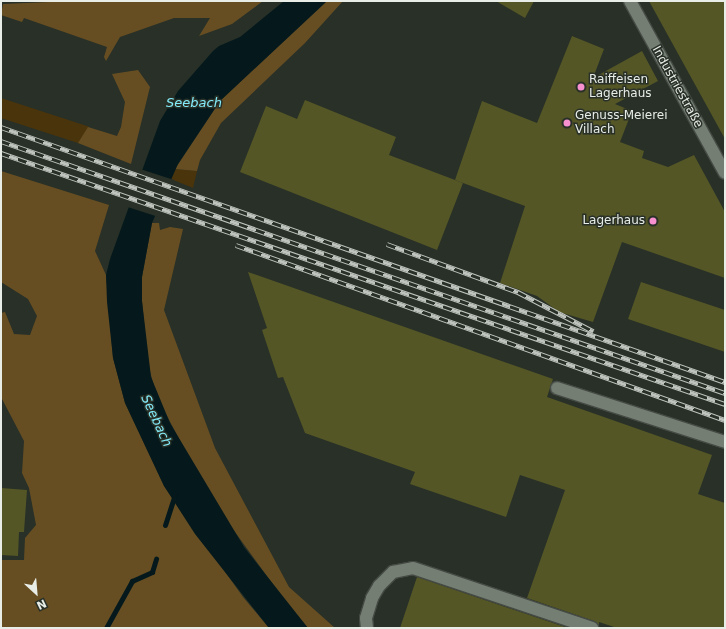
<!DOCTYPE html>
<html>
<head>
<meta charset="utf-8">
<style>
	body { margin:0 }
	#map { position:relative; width:726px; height:629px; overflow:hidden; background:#283027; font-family:"DejaVu Sans",sans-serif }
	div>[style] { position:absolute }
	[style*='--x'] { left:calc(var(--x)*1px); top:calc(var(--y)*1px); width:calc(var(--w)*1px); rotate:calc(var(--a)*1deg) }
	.green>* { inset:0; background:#4a340c; transform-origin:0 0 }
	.forest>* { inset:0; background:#674e22 }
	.water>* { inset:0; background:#05191c }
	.pier>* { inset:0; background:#283027; transform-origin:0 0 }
	.stream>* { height:5px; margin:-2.5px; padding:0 2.5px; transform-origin:2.5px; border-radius:2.5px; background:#05191c }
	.building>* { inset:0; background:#545626 }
	.roads { filter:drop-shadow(1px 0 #454b44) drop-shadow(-1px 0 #454b44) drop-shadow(0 1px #454b44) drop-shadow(0 -1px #454b44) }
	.minor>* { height:12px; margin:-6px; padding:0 6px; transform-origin:6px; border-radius:6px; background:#747e73 }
	.rail>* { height:4.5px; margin-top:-2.25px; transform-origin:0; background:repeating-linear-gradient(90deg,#283027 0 9px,#bfc5be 0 18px); box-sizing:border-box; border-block:1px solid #bfc5be }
	.dots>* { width:11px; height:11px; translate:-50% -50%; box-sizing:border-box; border:2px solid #283027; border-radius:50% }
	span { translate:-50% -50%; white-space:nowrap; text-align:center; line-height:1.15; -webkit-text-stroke:3px #283027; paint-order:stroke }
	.poi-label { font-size:12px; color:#e8ede7 }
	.left { translate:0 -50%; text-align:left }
	.right { translate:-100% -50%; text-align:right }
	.street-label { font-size:12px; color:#e8ede7 }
	.water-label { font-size:13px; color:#83ebf9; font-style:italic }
	.frame { position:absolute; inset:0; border:2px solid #e8ede7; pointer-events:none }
	.north { position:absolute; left:16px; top:573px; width:40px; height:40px; -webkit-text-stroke:3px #283027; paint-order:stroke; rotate:154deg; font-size:11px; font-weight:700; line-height:16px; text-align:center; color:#e8ede7 }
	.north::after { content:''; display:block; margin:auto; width:14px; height:18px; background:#e8ede7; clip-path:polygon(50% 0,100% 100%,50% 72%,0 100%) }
</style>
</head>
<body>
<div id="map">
	<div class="green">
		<i style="left:1px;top:98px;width:92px;height:19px;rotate:18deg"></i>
		<i style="clip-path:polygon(175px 169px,197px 171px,193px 188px,171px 179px)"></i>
	</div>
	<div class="forest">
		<i style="clip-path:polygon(73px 1px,263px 1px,232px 24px,199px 36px,210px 18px,174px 18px,120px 37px,106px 61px,104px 57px,107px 47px,24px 18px,22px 22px,1px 15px,3px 4px)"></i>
		<i style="clip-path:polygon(327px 1px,343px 1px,305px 43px,221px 123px,200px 160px,197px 171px,175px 169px,220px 101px)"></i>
		<i style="clip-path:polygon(138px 70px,150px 87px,131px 164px,78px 143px,88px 127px,117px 136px,121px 127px,125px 102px,112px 74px)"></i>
		<i style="clip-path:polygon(1px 171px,109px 205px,95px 251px,106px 275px,113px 358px,125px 403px,164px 486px,243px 597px,269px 628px,1px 628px,1px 560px,24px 560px,25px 538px,36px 525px,29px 488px,22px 473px,24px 441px,1px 397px,1px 313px,5px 312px,14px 334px,30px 335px,37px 316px,28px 299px,1px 282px)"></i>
		<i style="clip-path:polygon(152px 223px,159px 223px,160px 230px,170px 227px,183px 229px,164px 310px,215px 448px,289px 587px,335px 628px,308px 628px,288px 605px,227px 521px,186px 452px,157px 397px,148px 364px,142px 301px,142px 277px)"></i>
	</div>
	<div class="water">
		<i style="clip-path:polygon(284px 1px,327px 1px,220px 101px,178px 164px,152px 223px,142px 277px,142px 301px,151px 377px,170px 423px,244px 547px,308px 628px,269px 628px,195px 534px,164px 486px,125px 403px,113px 358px,107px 302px,106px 275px,110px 259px,160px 121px,178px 91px,213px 51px,219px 46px,240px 37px)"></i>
	</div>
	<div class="pier">
		<i style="left:140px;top:169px;width:35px;height:40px;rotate:18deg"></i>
	</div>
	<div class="stream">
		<i style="--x:165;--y:525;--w:33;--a:-72"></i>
		<i style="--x:106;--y:628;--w:54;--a:-61"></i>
		<i style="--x:132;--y:581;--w:22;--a:-24"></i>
		<i style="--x:152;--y:572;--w:14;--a:-73"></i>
	</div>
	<div class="building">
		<i style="clip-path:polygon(496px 1px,534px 1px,525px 18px)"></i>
		<i style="clip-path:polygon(649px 1px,725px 1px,725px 139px)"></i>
		<i style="clip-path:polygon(572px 36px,604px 49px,593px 78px,642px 51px,658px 81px,615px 104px,632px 111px,620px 142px,644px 151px,642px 158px,668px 167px,694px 155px,725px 212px,725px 278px,622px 242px,593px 322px,559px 312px,537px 296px,500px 283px,525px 206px,455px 180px,482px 101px,537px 123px)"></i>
		<i style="clip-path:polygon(305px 100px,396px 137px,389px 155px,463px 183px,437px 250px,240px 172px,266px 106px,297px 119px)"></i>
		<i style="clip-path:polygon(248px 272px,553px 379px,547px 397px,712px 455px,698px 494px,725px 503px,725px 628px,617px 628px,599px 622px,599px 625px,594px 621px,527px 598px,565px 490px,520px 475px,506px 517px,410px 484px,415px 472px,305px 433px,283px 377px,278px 378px,262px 330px,267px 328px)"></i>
		<i style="clip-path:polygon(641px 282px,725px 310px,725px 352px,628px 319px)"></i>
		<i style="clip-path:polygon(1px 488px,27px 490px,24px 532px,19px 532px,18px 556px,1px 555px)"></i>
		<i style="clip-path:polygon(417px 577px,568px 628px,400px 628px)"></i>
	</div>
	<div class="roads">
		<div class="minor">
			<i style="--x:630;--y:1;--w:196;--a:61.1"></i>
			<i style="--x:557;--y:388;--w:176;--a:17.8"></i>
			<i style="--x:367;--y:628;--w:10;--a:-96"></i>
			<i style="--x:366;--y:618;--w:21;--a:-73"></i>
			<i style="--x:372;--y:598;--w:14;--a:-60"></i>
			<i style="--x:379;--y:586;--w:20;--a:-45"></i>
			<i style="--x:393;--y:572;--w:20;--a:-11"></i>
			<i style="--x:413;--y:568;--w:189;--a:18.5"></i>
		</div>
	</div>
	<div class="rail">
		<i style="--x:1;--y:127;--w:768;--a:19.4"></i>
		<i style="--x:1;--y:141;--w:767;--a:19.19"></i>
		<i style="--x:1;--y:153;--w:766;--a:19.12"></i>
		<i style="--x:387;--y:244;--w:140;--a:20.1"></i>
		<i style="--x:518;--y:292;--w:85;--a:27.5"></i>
		<i style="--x:236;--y:245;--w:519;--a:19.69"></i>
	</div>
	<div class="dots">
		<i style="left:581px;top:87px;background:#f790ce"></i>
		<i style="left:567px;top:123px;background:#f790ce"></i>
		<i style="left:653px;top:221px;background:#f790ce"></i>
	</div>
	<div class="poi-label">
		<span class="left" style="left:589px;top:87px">Raiffeisen<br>Lagerhaus</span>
		<span class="left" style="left:575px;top:123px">Genuss-Meierei<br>Villach</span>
		<span class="right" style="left:645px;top:221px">Lagerhaus</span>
	</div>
	<div class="street-label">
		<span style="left:677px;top:87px;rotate:61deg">Industriestraße</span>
	</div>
	<div class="water-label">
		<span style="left:194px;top:103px">Seebach</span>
		<span style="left:156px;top:421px;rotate:65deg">Seebach</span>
	</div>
	<div class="frame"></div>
	<div class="north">N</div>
</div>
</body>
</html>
